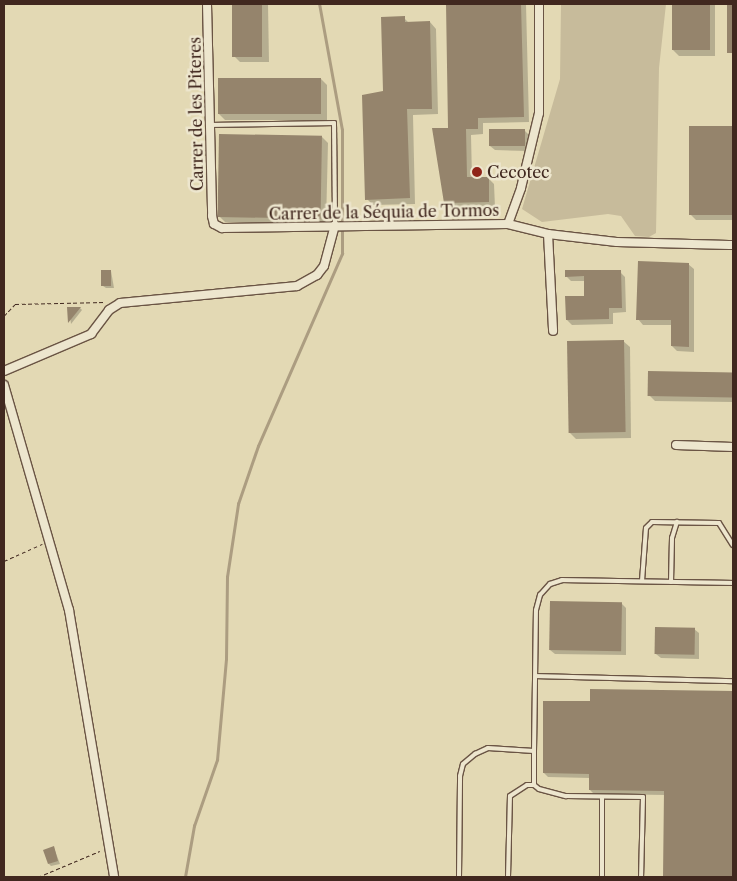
<!DOCTYPE html>
<html>
<head>
<meta charset="utf-8">
<style>
	body { margin:0 }
	#map { position:relative; width:737px; height:881px; overflow:hidden; background:#e3d9b4; font-family:"Libre Caslon Text",serif }
	div>[style] { position:absolute }
	[style*='--x'] { left:calc(var(--x)*1px); top:calc(var(--y)*1px); width:calc(var(--w)*1px); rotate:calc(var(--a)*1deg) }
	.green>* { inset:0; background:#c7bb9b }
	.shadow>* { inset:0; background:#0003; transform-origin:0 0 }
	.stream>* { height:2.5px; margin:-1.25px; padding:0 1.25px; transform-origin:1.25px; border-radius:1.25px; background:#ac9d81 }
	.building>* { inset:0; background:#95846c; transform-origin:0 0 }
	.path>* { height:1px; margin-top:-0.5px; transform-origin:0; background:repeating-linear-gradient(90deg,#41281f 0 4px,transparent 0 6.5px) }
	.roads { filter:drop-shadow(1px 0 #6a5444) drop-shadow(-1px 0 #6a5444) drop-shadow(0 1px #6a5444) drop-shadow(0 -1px #6a5444) }
	.service>* { height:4px; margin:-2px; padding:0 2px; transform-origin:2px; border-radius:2px; background:#ede6ce }
	.minor>* { height:8px; margin:-4px; padding:0 4px; transform-origin:4px; border-radius:4px; background:#ede6ce }
	.dots>* { width:14px; height:14px; translate:-50% -50%; box-sizing:border-box; border:2px solid #ede6ce; border-radius:50% }
	span { translate:-50% -50%; white-space:nowrap; text-align:center; line-height:1.15; -webkit-text-stroke:5px #ede6ce; paint-order:stroke }
	.street-label { font-size:16px; color:#41281f }
	.poi-label { font-size:16px; color:#41281f }
	.left { translate:0 -50%; text-align:left }
	.frame { position:absolute; inset:0; border:5px solid #41281f; pointer-events:none }
</style>
</head>
<body>
<div id="map">
	<div class="green">
		<i style="clip-path:polygon(561px 4px,666px 4px,659px 68px,656px 233px,649px 237px,635px 236px,621px 216px,608px 214px,542px 222px,522px 209px,560px 79px)"></i>
	</div>
	<div class="shadow">
		<i style="clip-path:polygon(233px 4px,268px 4px,269px 62px,240px 62px,234px 56px)"></i>
		<i style="clip-path:polygon(447px 4px,526px 4px,529px 122px,483px 123px,483px 134px,471px 135px,472px 178px,488px 178px,494px 184px,495px 207px,451px 208px,445px 202px,449px 130px)"></i>
		<i style="clip-path:polygon(674px 4px,715px 4px,715px 56px,679px 56px,673px 50px)"></i>
		<i style="left:728px;top:4px;width:5px;height:49px"></i>
		<i style="clip-path:polygon(404px 18px,409px 23px,430px 22px,436px 29px,438px 114px,413px 115px,415px 204px,373px 205px,367px 199px,384px 92px)"></i>
		<i style="clip-path:polygon(321px 79px,327px 85px,327px 120px,225px 120px,219px 114px)"></i>
		<i style="clip-path:polygon(690px 127px,733px 127px,733px 220px,696px 220px,690px 214px)"></i>
		<i style="clip-path:polygon(525px 131px,529px 135px,529px 151px,495px 150px,490px 146px)"></i>
		<i style="clip-path:polygon(322px 137px,328px 143px,326px 224px,225px 222px,219px 216px)"></i>
		<i style="clip-path:polygon(688px 264px,694px 269px,694px 352px,677px 351px,672px 346px,672px 325px,643px 325px,638px 319px)"></i>
		<i style="clip-path:polygon(111px 271px,114px 288px,106px 288px,103px 286px)"></i>
		<i style="clip-path:polygon(620px 272px,625px 277px,626px 312px,613px 313px,613px 324px,572px 325px,567px 320px,585px 297px,585px 281px,571px 281px,566px 276px)"></i>
		<i style="clip-path:polygon(80px 308px,82px 310px,71px 324px,69px 309px)"></i>
		<i style="clip-path:polygon(623px 341px,630px 347px,631px 438px,576px 439px,570px 433px)"></i>
		<i style="clip-path:polygon(650px 372px,733px 373px,733px 402px,655px 401px,649px 395px)"></i>
		<i style="clip-path:polygon(622px 604px,626px 608px,626px 655px,555px 654px,550px 650px)"></i>
		<i style="clip-path:polygon(694px 629px,699px 633px,699px 659px,661px 658px,656px 654px)"></i>
		<i style="clip-path:polygon(591px 690px,733px 692px,733px 877px,664px 877px,666px 795px,594px 794px,590px 790px,590px 778px,548px 777px,544px 773px,591px 702px)"></i>
		<i style="clip-path:polygon(54px 848px,60px 864px,51px 866px,49px 864px)"></i>
	</div>
	<div class="stream">
		<i style="--x:185;--y:877;--w:52;--a:-80"></i>
		<i style="--x:194;--y:826;--w:70;--a:-70.8"></i>
		<i style="--x:217;--y:760;--w:101;--a:-84.9"></i>
		<i style="--x:226;--y:659;--w:82;--a:-89.3"></i>
		<i style="--x:227;--y:577;--w:74;--a:-81.4"></i>
		<i style="--x:238;--y:504;--w:61;--a:-71"></i>
		<i style="--x:258;--y:446;--w:210;--a:-66.4"></i>
		<i style="--x:342;--y:254;--w:124;--a:-90"></i>
		<i style="--x:342;--y:130;--w:128;--a:-100.3"></i>
	</div>
	<div class="building">
		<i style="left:232px;top:4px;width:30px;height:53px"></i>
		<i style="clip-path:polygon(446px 4px,521px 4px,524px 117px,478px 118px,478px 129px,466px 129px,467px 177px,489px 177px,489px 202px,444px 203px,432px 128px,448px 128px)"></i>
		<i style="left:672px;top:4px;width:38px;height:46px"></i>
		<i style="left:727px;top:4px;width:6px;height:49px"></i>
		<i style="clip-path:polygon(405px 16px,405px 22px,430px 21px,432px 109px,407px 109px,410px 198px,365px 200px,362px 95px,383px 91px,381px 17px)"></i>
		<i style="left:218px;top:78px;width:103px;height:36px"></i>
		<i style="left:689px;top:126px;width:44px;height:89px"></i>
		<i style="left:489px;top:129px;width:36px;height:17px"></i>
		<i style="left:219px;top:134px;width:103px;height:83px;rotate:1deg"></i>
		<i style="clip-path:polygon(638px 261px,689px 263px,689px 347px,671px 346px,671px 320px,636px 320px)"></i>
		<i style="left:101px;top:270px;width:10px;height:16px"></i>
		<i style="clip-path:polygon(565px 270px,621px 270px,622px 308px,609px 308px,609px 319px,566px 320px,565px 296px,584px 296px,584px 276px,565px 277px)"></i>
		<i style="clip-path:polygon(67px 307px,81px 307px,68px 323px)"></i>
		<i style="left:624px;top:340px;width:92px;height:57px;rotate:89deg"></i>
		<i style="left:648px;top:371px;width:85px;height:25px;rotate:1deg"></i>
		<i style="left:550px;top:601px;width:72px;height:49px;rotate:1deg"></i>
		<i style="left:655px;top:627px;width:40px;height:27px;rotate:1deg"></i>
		<i style="clip-path:polygon(590px 689px,733px 691px,733px 877px,663px 877px,664px 791px,589px 790px,589px 774px,543px 773px,543px 701px,590px 701px)"></i>
		<i style="clip-path:polygon(54px 846px,58px 861px,48px 864px,43px 850px)"></i>
	</div>
	<div class="path">
		<i style="--x:4;--y:316;--w:16;--a:-47"></i>
		<i style="--x:15;--y:304;--w:90;--a:-1.3"></i>
		<i style="--x:4;--y:561;--w:42;--a:-24.1"></i>
		<i style="--x:38;--y:877;--w:67;--a:-22.8"></i>
	</div>
	<div class="roads">
		<div class="service">
			<i style="--x:211;--y:125;--w:123;--a:-0.9"></i>
			<i style="--x:334;--y:123;--w:102;--a:89.4"></i>
			<i style="--x:642;--y:581;--w:53;--a:-85.7"></i>
			<i style="--x:646;--y:528;--w:8;--a:-45"></i>
			<i style="--x:652;--y:522;--w:67;--a:0.9"></i>
			<i style="--x:719;--y:523;--w:26;--a:58"></i>
			<i style="--x:671;--y:582;--w:44;--a:-88.7"></i>
			<i style="--x:672;--y:538;--w:17;--a:-73"></i>
			<i style="--x:536;--y:676;--w:197;--a:1.5"></i>
			<i style="--x:534;--y:751;--w:34;--a:90"></i>
			<i style="--x:534;--y:785;--w:6;--a:39"></i>
			<i style="--x:539;--y:789;--w:28;--a:15"></i>
			<i style="--x:566;--y:796;--w:77;--a:0.7"></i>
			<i style="--x:643;--y:797;--w:80;--a:91.4"></i>
			<i style="--x:602;--y:797;--w:80;--a:90"></i>
			<i style="--x:459;--y:877;--w:101;--a:-89.4"></i>
			<i style="--x:460;--y:776;--w:12;--a:-76"></i>
			<i style="--x:463;--y:764;--w:16;--a:-40"></i>
			<i style="--x:475;--y:754;--w:14;--a:-25"></i>
			<i style="--x:488;--y:748;--w:46;--a:3.7"></i>
			<i style="--x:534;--y:751;--w:141;--a:-89.2"></i>
			<i style="--x:536;--y:610;--w:16;--a:-75"></i>
			<i style="--x:540;--y:595;--w:15;--a:-48"></i>
			<i style="--x:550;--y:584;--w:13;--a:-18"></i>
			<i style="--x:562;--y:580;--w:171;--a:1"></i>
			<i style="--x:508;--y:877;--w:81;--a:-88.6"></i>
			<i style="--x:510;--y:796;--w:20;--a:-33"></i>
			<i style="--x:527;--y:785;--w:7;--a:0"></i>
		</div>
		<div class="minor">
			<i style="--x:207;--y:4;--w:212;--a:88.6"></i>
			<i style="--x:212;--y:216;--w:8;--a:76"></i>
			<i style="--x:214;--y:224;--w:9;--a:27"></i>
			<i style="--x:222;--y:228;--w:286;--a:-0.8"></i>
			<i style="--x:508;--y:224;--w:41;--a:14"></i>
			<i style="--x:548;--y:234;--w:69;--a:6.6"></i>
			<i style="--x:617;--y:242;--w:116;--a:1.5"></i>
			<i style="--x:508;--y:224;--w:38;--a:-70"></i>
			<i style="--x:521;--y:188;--w:77;--a:-76.5"></i>
			<i style="--x:539;--y:113;--w:109;--a:-90"></i>
			<i style="--x:548;--y:234;--w:97;--a:87"></i>
			<i style="--x:4;--y:371;--w:95;--a:-23"></i>
			<i style="--x:91;--y:334;--w:30;--a:-53"></i>
			<i style="--x:109;--y:310;--w:13;--a:-32"></i>
			<i style="--x:120;--y:303;--w:178;--a:-5.5"></i>
			<i style="--x:297;--y:286;--w:23;--a:-29"></i>
			<i style="--x:317;--y:275;--w:11;--a:-52"></i>
			<i style="--x:324;--y:266;--w:42;--a:-75"></i>
			<i style="--x:4;--y:385;--w:234;--a:73.9"></i>
			<i style="--x:69;--y:610;--w:271;--a:80.4"></i>
			<i style="--x:676;--y:445;--w:57;--a:2"></i>
		</div>
	</div>
	<div class="dots">
		<i style="left:477px;top:172px;background:#8f2418"></i>
	</div>
	<div class="street-label">
		<span style="left:196px;top:114px;rotate:-91deg">Carrer de les Piteres</span>
		<span style="left:384px;top:212px;rotate:-1deg">Carrer de la Séquia de Tormos</span>
	</div>
	<div class="poi-label">
		<span class="left" style="left:487px;top:172px">Cecotec</span>
	</div>
	<div class="frame"></div>
</div>
</body>
</html>
